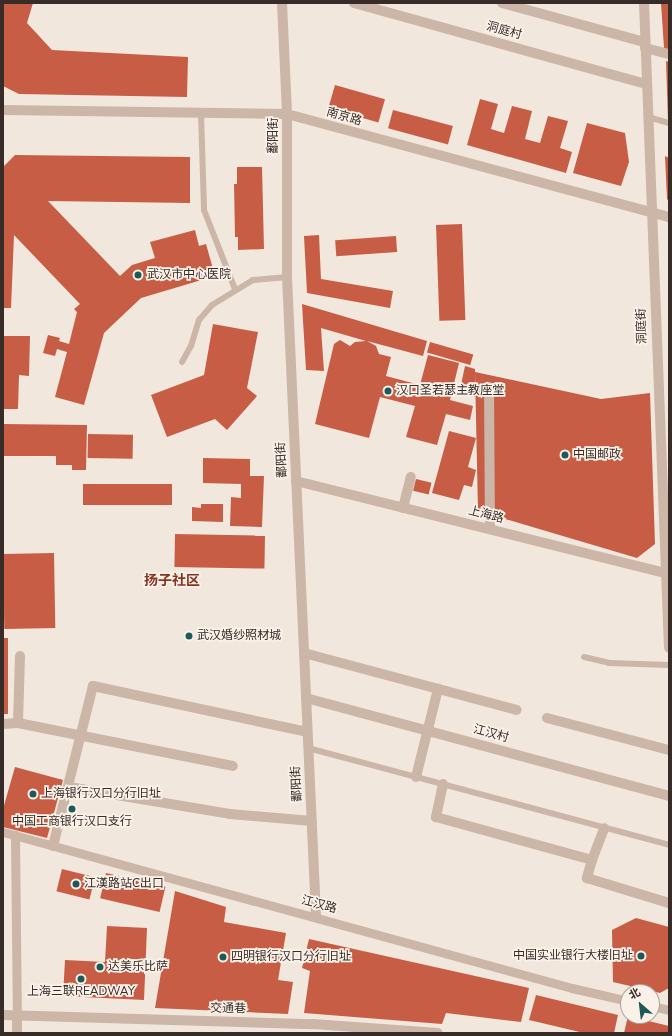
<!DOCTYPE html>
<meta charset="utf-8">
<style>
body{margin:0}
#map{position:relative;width:672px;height:1036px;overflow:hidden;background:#f2e7dc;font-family:"Nunito Sans","Noto Sans SC",sans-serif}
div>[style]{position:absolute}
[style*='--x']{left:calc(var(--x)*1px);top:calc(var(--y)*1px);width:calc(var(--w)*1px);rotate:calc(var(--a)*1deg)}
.building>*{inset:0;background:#c75d45;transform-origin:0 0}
.service>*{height:6px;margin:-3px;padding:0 3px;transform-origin:3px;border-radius:3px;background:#cbb6a8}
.pedestrian>*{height:9px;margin:-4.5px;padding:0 4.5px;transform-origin:4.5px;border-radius:4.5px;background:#cbb6a8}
.minor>*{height:10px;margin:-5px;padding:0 5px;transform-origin:5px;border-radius:5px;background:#cbb6a8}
.tertiary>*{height:10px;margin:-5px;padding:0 5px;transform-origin:5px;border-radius:5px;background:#cbb6a8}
.dots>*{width:11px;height:11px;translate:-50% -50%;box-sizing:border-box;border:2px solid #faf1e9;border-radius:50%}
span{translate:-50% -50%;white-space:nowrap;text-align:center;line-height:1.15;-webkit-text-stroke:3.5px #faf1e9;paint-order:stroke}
.street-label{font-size:12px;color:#372c28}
.poi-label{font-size:12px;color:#372c28}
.left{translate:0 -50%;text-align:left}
.right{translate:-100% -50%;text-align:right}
.quarter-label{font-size:14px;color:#873320;font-weight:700}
.frame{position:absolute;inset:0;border:4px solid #372c28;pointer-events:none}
.north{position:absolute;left:620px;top:984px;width:40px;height:40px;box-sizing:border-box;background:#faf1e9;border:1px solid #aca29c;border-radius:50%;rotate:332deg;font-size:11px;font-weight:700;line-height:16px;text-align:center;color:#372c28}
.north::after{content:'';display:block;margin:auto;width:14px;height:18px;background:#1d5959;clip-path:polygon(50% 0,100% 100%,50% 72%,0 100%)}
</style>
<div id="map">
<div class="building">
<div style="clip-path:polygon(3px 3px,33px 3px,27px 23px,52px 50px,188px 57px,187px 97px,19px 94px,3px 86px)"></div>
<div style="clip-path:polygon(661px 3px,669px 3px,669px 50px,664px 48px)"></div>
<div style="clip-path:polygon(666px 61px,669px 62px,669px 119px,668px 120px)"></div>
<div style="left:335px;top:85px;width:52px;height:24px;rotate:16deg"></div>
<div style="clip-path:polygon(480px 99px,498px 104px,491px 129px,504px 133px,512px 106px,532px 111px,525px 139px,540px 143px,548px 116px,568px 121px,560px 148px,572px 152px,566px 173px,467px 145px)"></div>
<div style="left:393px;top:110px;width:62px;height:19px;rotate:15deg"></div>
<div style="clip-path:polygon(587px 123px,625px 133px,629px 162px,621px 186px,573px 173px)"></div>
<div style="clip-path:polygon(15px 155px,190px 157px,190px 203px,48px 201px,120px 276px,132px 265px,155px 258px,150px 242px,195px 230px,199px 246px,206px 244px,215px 276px,141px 298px,104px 333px,84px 405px,55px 397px,67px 352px,57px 349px,55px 356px,43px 353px,48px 335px,60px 338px,59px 341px,69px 344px,77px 312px,74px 309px,80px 304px,14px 235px,11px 308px,3px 308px,3px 167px)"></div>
<div style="clip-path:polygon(665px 156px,669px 158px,669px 202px,667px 199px)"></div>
<div style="clip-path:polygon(237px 167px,262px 167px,264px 249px,238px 250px,238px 237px,235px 237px,234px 184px,237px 184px)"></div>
<div style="left:462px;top:224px;width:96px;height:26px;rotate:88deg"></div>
<div style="clip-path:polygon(319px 235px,321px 279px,393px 291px,390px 308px,307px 293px,304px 236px)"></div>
<div style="left:396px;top:236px;width:16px;height:61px;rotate:86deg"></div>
<div style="clip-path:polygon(302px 304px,427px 341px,423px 356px,367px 341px,376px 346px,379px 354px,391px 357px,386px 376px,420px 385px,428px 355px,459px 363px,450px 400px,473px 406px,470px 420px,446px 414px,437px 445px,406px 437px,415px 406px,380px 397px,369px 438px,315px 424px,334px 344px,340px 340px,350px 346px,355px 342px,366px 341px,321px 328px,324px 371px,306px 370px)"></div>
<div style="clip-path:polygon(213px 324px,258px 332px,247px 388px,257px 396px,227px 430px,215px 419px,167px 437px,151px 395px,204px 375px)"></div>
<div style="clip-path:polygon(3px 336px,30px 336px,29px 376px,19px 375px,18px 409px,3px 409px)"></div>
<div style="left:430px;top:342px;width:45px;height:11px;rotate:16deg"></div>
<div style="clip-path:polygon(465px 366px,475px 369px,475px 397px,459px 394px)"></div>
<div style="clip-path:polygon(475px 372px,601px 399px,650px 393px,655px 544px,637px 558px,478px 511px)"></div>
<div style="clip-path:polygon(3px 424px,87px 425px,86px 470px,72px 470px,72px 465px,56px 465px,56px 456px,3px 456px)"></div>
<div style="clip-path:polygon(449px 431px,476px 438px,468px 467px,476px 470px,472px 487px,464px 485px,459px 500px,432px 493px)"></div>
<div style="left:88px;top:434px;width:45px;height:24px;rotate:1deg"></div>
<div style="clip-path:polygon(203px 458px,250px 459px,250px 476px,264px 476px,262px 527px,230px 526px,231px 497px,241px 498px,241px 484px,203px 483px)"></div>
<div style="left:416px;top:479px;width:16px;height:12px;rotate:14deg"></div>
<div style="left:172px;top:484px;width:21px;height:89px;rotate:90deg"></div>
<div style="clip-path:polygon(201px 504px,223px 504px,223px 522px,192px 521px,192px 507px,201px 508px)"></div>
<div style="left:175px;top:534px;width:90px;height:33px;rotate:1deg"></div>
<div style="left:54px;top:553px;width:75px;height:51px;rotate:89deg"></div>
<div style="left:3px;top:638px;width:5px;height:76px"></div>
<div style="clip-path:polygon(15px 767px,63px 780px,47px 838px,3px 827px,3px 809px)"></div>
<div style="left:62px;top:869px;width:34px;height:23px;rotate:14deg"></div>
<div style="left:106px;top:873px;width:61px;height:26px;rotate:13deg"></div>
<div style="clip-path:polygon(175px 891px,226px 907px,224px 922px,286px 933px,278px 980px,293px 982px,288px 1014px,155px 1008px)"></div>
<div style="clip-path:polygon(636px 918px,669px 927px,669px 988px,660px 993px,613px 982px,612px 930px)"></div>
<div style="clip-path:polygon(107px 926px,147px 928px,144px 1000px,63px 996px,65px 960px,105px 962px)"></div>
<div style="clip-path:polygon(309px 939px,529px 988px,521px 1022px,446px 1013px,442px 1024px,304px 1013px,310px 971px,302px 968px)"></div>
<div style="clip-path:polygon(536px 995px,618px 1015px,614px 1033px,584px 1033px,529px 1020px)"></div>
<div style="clip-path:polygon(628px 1016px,669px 1026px,669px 1033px,624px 1033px)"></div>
</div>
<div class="service">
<div style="--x:201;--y:113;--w:97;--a:88.2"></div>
<div style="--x:204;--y:210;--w:85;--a:68.6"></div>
<div style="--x:648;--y:117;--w:22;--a:16"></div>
<div style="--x:182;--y:362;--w:18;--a:-61"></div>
<div style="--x:191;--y:346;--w:27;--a:-73"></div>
<div style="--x:199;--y:320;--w:20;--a:-49"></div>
<div style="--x:212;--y:305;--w:48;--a:-31.4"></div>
<div style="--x:253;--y:280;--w:34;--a:-5"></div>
<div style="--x:584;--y:657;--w:26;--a:13"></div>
<div style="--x:609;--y:663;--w:60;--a:1.9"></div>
<div style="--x:308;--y:748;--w:374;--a:15"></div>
</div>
<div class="pedestrian">
<div style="--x:3;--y:832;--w:590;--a:15.33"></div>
<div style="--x:572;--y:988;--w:57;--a:13.1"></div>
<div style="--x:15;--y:835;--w:182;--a:89.4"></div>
<div style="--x:652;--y:1006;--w:17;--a:13"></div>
</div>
<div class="minor">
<div style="--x:354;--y:3;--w:304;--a:15.5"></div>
<div style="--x:502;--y:3;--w:148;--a:15.3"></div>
<div style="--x:645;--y:48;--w:25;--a:14"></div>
<div style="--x:489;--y:387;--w:142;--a:89.6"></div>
<div style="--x:403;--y:508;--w:32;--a:-76"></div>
<div style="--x:304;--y:653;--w:220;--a:15"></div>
<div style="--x:306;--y:698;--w:376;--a:15.1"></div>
<div style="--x:547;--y:718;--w:126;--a:14.7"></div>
<div style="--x:18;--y:723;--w:67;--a:-88.3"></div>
<div style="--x:3;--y:724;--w:15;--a:-4"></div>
<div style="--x:18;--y:723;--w:219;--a:11.3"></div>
<div style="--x:416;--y:777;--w:91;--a:-76"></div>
<div style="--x:443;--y:784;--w:34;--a:102"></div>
<div style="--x:436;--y:817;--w:162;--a:15.4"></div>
<div style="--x:592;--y:860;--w:19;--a:106"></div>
<div style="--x:587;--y:878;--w:86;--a:17"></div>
<div style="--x:69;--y:787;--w:163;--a:9.5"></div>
<div style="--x:230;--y:814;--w:82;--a:4.9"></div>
<div style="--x:53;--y:846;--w:165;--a:-76"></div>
<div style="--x:93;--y:686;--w:219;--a:12.1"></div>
<div style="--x:592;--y:860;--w:34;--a:-69"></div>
<div style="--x:3;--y:1015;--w:310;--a:1.7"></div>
<div style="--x:313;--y:1024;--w:125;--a:4.1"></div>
<div style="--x:17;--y:1033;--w:16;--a:-90"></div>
</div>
<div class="tertiary">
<div style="--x:282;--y:3;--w:111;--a:87.4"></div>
<div style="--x:287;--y:114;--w:163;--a:90"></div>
<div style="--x:287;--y:277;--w:640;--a:87.4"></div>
<div style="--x:644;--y:3;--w:645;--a:87.78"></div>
<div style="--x:3;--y:110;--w:284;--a:0.8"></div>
<div style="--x:287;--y:114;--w:396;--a:15.1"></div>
<div style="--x:296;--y:481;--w:384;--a:14"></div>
</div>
<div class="dots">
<div style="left:138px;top:275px;background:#1d5959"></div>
<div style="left:388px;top:391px;background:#1d5959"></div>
<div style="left:565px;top:455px;background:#1d5959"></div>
<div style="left:189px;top:636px;background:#1d5959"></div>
<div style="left:33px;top:794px;background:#1d5959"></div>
<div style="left:72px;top:809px;background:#1d5959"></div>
<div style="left:76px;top:884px;background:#1d5959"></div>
<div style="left:641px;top:956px;background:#1d5959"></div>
<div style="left:223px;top:957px;background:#1d5959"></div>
<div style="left:100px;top:967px;background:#1d5959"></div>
<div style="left:81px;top:979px;background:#1d5959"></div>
</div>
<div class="street-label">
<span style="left:504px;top:31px;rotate:15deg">洞庭村</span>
<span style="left:344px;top:117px;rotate:16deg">南京路</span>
<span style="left:274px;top:136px;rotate:-90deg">鄱阳街</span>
<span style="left:642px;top:326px;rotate:-92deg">洞庭街</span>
<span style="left:282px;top:460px;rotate:-93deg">鄱阳街</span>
<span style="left:486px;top:515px;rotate:14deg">上海路</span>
<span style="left:491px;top:734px;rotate:15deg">江汉村</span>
<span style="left:297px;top:784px;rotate:-93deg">鄱阳街</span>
<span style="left:319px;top:905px;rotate:15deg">江汉路</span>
<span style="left:228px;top:1009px;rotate:1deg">交通巷</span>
</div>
<div class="poi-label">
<span class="left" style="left:147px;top:275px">武汉市中心医院</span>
<span class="left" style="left:396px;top:391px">汉口圣若瑟主教座堂</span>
<span class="left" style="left:573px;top:455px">中国邮政</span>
<span class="left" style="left:197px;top:636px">武汉婚纱照材城</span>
<span class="left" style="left:41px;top:794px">上海银行汉口分行旧址</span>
<span style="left:72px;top:822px">中国工商银行汉口支行</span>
<span class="left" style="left:84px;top:884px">江漢路站C出口</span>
<span class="right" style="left:633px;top:956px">中国实业银行大楼旧址</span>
<span class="left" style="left:231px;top:957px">四明银行汉口分行旧址</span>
<span class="left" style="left:108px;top:967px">达美乐比萨</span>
<span style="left:81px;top:992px">上海三联READWAY</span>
</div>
<div class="quarter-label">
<span style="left:172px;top:581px">扬子社区</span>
</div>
<div class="frame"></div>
<div class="north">北</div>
</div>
